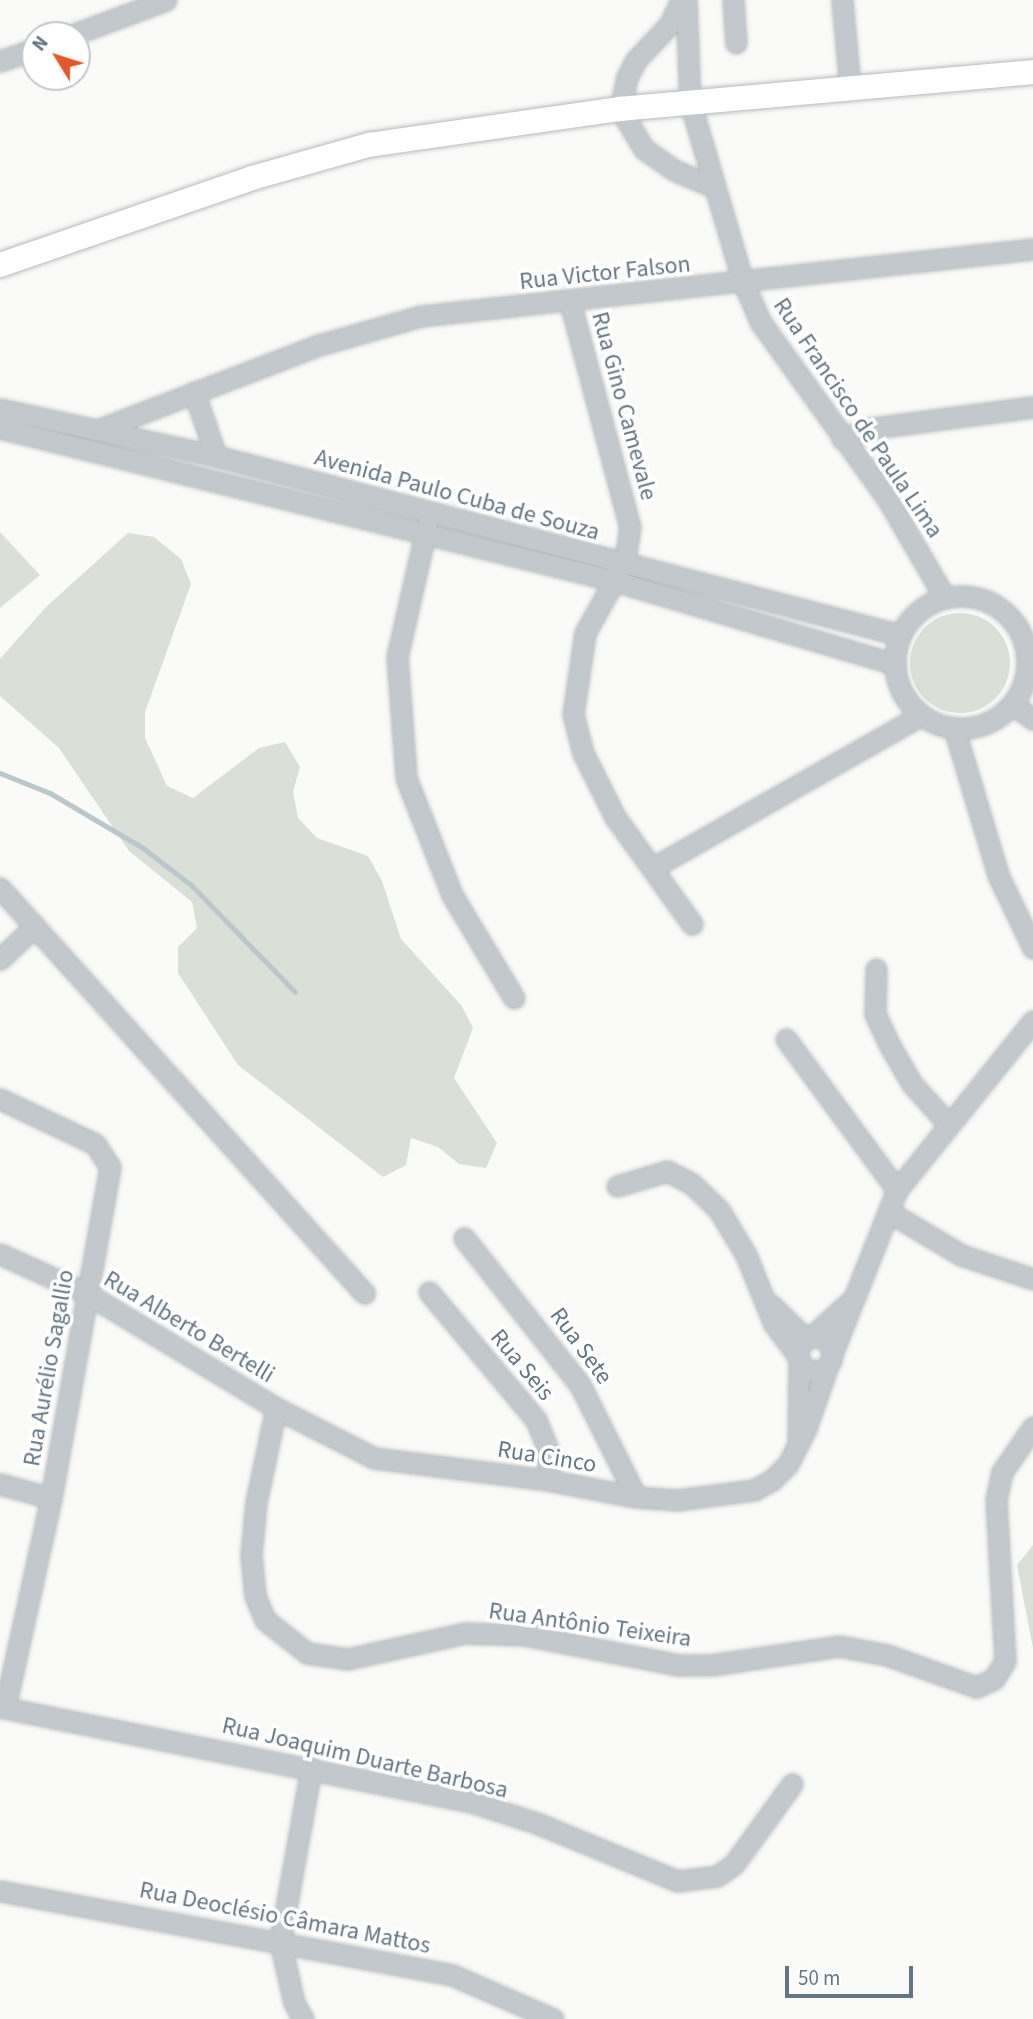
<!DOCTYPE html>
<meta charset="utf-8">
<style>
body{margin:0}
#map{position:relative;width:1033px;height:2019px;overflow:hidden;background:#fafaf8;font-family:"Source Sans 3",sans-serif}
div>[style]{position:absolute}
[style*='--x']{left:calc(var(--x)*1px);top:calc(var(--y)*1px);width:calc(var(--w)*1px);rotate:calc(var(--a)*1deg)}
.green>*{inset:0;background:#dadfd7}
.round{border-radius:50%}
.stream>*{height:5px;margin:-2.5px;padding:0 2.5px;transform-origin:2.5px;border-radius:2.5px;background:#bbc7cb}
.roads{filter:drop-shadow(0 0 2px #b5babe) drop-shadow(0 0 2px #b5babe)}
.minor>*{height:19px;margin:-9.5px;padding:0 9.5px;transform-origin:9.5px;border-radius:9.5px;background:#c3c8cc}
.minor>.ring{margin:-9.5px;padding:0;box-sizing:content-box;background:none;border:19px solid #c3c8cc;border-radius:50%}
.major>*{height:24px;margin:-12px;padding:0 12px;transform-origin:12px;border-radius:12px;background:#fff}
span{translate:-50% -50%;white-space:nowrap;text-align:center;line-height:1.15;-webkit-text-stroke:7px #fff;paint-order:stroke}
.street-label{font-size:24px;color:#657683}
.north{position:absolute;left:21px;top:21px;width:70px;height:70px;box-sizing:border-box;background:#fff;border:2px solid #c1c8cd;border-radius:50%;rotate:308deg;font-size:19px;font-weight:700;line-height:28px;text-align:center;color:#657683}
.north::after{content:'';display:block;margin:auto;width:24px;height:32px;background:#e4572e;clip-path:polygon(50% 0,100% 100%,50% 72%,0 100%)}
.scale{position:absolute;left:785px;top:1966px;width:128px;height:32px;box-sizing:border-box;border:4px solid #657683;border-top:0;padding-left:9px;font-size:21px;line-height:24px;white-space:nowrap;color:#657683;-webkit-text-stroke:5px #fff;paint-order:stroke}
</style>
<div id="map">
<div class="green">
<div style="clip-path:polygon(0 532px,40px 575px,0 608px)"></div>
<div style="clip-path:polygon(128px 533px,154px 537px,181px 559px,191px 584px,145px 712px,145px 738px,167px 786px,193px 798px,259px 748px,285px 742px,300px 767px,293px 792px,298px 818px,317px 838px,368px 856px,382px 881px,401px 939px,461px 1005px,473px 1028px,454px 1078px,497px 1143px,486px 1168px,459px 1164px,438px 1147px,411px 1138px,406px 1165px,383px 1177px,238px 1065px,178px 973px,178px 947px,197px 928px,192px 902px,129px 851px,59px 748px,0 696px,0 659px,46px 607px)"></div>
<div class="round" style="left:910px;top:613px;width:100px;height:100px"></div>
<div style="clip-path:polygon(1033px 1545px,1033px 1648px,1017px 1565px)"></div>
</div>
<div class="stream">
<div style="--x:0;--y:773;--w:54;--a:21.8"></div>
<div style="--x:50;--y:793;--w:108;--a:30.6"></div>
<div style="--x:143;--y:848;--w:61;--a:37.6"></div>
<div style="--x:191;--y:885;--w:149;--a:45.8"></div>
</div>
<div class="roads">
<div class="minor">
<div style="--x:681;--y:0;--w:26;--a:115"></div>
<div style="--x:670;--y:24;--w:50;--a:133.4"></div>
<div style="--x:636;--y:60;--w:19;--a:118"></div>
<div style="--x:627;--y:77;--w:33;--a:102"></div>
<div style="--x:620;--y:109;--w:47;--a:59"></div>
<div style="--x:644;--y:149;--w:37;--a:35"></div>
<div style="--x:674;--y:170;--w:40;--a:23.4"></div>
<div style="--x:686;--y:0;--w:102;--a:87.8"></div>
<div style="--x:690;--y:102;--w:188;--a:73.6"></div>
<div style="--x:743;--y:282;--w:45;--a:66.3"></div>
<div style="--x:761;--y:323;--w:218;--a:54.3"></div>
<div style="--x:888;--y:500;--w:113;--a:59.8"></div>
<div style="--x:733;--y:0;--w:43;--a:86"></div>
<div style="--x:842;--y:0;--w:88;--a:84.8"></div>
<div style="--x:72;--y:35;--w:100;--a:-20.4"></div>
<div style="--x:0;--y:61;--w:37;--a:-19"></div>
<div style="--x:570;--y:302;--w:233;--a:75.1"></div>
<div style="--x:630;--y:527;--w:36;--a:99"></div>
<div style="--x:624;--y:563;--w:80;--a:119.1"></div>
<div style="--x:585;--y:633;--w:82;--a:98.4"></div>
<div style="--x:573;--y:714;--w:40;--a:75.6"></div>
<div style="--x:583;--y:753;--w:72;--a:63.4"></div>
<div style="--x:615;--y:817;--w:132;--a:54.3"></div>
<div style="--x:194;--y:392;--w:68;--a:71"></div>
<div style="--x:0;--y:409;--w:221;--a:12.3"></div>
<div style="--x:216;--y:456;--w:707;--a:14.67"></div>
<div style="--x:0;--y:428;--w:630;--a:13.97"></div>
<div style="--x:611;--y:580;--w:296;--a:16.5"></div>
<div style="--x:100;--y:429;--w:235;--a:-21"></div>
<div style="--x:319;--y:345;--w:106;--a:-15.9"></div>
<div style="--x:421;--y:316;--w:616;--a:-6.25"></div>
<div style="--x:842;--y:439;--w:33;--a:-20"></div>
<div style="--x:873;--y:428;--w:161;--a:-7.5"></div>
<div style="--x:427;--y:525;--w:135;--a:102.8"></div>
<div style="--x:397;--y:657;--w:121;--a:85.7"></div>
<div style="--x:406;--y:778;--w:126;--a:68.5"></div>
<div style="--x:452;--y:895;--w:120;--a:59"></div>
<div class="ring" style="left:895px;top:596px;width:113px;height:113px"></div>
<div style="--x:1012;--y:704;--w:26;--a:36"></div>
<div style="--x:954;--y:728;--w:153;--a:73.3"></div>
<div style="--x:998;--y:875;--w:81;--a:64.4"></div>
<div style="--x:652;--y:868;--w:309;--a:-29.6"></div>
<div style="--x:0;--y:888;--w:545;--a:48.05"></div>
<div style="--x:0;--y:959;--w:48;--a:-43.3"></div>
<div style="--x:876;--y:969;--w:45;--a:91.3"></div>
<div style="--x:875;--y:1014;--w:35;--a:65"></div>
<div style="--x:890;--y:1046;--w:44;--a:59.9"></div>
<div style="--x:912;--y:1084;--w:55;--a:47.9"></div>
<div style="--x:786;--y:1039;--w:187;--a:53.7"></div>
<div style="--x:0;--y:1099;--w:105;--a:25.3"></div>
<div style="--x:95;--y:1144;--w:27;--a:57"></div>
<div style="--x:110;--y:1167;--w:336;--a:100.1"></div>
<div style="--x:51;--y:1498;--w:215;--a:102.4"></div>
<div style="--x:617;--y:1186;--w:52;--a:-16.7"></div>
<div style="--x:667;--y:1171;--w:28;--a:27"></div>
<div style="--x:692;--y:1184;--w:37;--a:44"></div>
<div style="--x:719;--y:1210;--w:52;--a:59"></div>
<div style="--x:746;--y:1255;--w:74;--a:67.9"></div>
<div style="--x:774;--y:1324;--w:39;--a:53"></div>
<div style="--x:889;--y:1212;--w:84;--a:30.8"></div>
<div style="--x:961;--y:1255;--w:76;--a:18.4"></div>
<div style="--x:464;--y:1238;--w:187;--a:51.7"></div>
<div style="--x:580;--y:1385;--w:125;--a:63.4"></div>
<div style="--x:0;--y:1254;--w:94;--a:24.4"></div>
<div style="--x:86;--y:1293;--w:222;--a:31.2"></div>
<div style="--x:276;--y:1408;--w:110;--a:27"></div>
<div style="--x:374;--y:1458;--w:174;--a:7.2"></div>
<div style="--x:547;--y:1480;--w:91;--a:10.8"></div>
<div style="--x:636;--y:1497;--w:41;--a:4.2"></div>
<div style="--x:677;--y:1500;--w:78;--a:-7.4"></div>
<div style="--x:754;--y:1490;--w:21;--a:-29"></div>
<div style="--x:772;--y:1480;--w:23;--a:-45"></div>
<div style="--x:788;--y:1464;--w:37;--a:-63"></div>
<div style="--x:805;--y:1431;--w:70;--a:-70.8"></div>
<div style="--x:429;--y:1292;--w:167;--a:50.1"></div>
<div style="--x:536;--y:1420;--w:35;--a:68"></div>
<div style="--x:549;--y:1452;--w:28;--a:94"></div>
<div style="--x:771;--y:1305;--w:49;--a:44.2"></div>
<div class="ring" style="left:798px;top:1337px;width:15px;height:15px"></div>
<div style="--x:811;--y:1337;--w:57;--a:-42.1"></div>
<div style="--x:832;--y:1354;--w:176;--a:-68.4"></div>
<div style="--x:897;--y:1190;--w:217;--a:-51.2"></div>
<div style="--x:276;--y:1408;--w:96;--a:102"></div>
<div style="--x:256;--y:1502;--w:53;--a:95.4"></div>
<div style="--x:251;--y:1555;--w:41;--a:84.4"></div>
<div style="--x:255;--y:1596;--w:26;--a:67"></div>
<div style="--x:265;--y:1620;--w:53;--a:38.2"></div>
<div style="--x:307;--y:1653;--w:40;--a:8.5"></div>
<div style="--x:347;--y:1659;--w:121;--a:-12.4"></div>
<div style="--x:465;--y:1633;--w:59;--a:1.9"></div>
<div style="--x:524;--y:1635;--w:158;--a:11"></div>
<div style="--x:679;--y:1665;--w:32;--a:0"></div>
<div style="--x:711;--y:1665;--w:129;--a:-8.4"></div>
<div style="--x:839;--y:1646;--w:49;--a:10.6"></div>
<div style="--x:887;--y:1655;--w:95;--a:19.8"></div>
<div style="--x:976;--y:1687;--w:20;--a:-24"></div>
<div style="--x:994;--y:1679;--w:21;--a:-59"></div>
<div style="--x:1005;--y:1661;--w:161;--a:-93.2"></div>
<div style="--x:996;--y:1500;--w:29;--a:-78"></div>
<div style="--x:1002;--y:1472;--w:55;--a:-55.4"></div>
<div style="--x:798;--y:1441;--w:80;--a:-89.3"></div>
<div style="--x:0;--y:1484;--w:53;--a:15.4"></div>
<div style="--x:0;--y:1707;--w:477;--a:11.4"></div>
<div style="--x:468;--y:1801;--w:75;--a:17.9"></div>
<div style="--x:539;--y:1824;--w:149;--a:22.4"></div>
<div style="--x:677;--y:1881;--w:40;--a:-7.1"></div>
<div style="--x:717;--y:1876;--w:21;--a:-35"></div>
<div style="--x:734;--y:1864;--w:99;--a:-54.1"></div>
<div style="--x:0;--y:1891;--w:460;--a:10.5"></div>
<div style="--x:452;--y:1975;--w:110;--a:23.5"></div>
<div style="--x:303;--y:2019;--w:18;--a:-119"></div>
<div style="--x:294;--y:2003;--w:64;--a:-102.7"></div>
<div style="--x:280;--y:1941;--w:176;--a:-79.8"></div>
</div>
<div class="major">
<div style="--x:0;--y:265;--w:267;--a:-19"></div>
<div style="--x:252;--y:178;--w:122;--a:-15.8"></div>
<div style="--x:369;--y:145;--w:254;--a:-8.2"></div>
<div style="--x:620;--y:109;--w:415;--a:-5.1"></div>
</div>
</div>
<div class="street-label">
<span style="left:605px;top:273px;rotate:-6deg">Rua Victor Falson</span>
<span style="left:624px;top:406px;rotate:75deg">Rua Gino Camevale</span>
<span style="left:858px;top:418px;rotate:56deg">Rua Francisco de Paula Lima</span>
<span style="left:457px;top:495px;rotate:15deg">Avenida Paulo Cuba de Souza</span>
<span style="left:189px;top:1327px;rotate:31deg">Rua Alberto Bertelli</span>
<span style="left:581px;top:1346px;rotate:54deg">Rua Sete</span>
<span style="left:522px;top:1365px;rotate:50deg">Rua Seis</span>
<span style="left:49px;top:1368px;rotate:-80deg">Rua Aurélio Sagallio</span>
<span style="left:547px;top:1457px;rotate:9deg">Rua Cinco</span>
<span style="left:590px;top:1625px;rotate:8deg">Rua Antônio Teixeira</span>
<span style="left:365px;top:1758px;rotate:13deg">Rua Joaquim Duarte Barbosa</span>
<span style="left:285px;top:1918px;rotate:11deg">Rua Deoclésio Câmara Mattos</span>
</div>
<div class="north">N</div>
<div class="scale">50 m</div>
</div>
